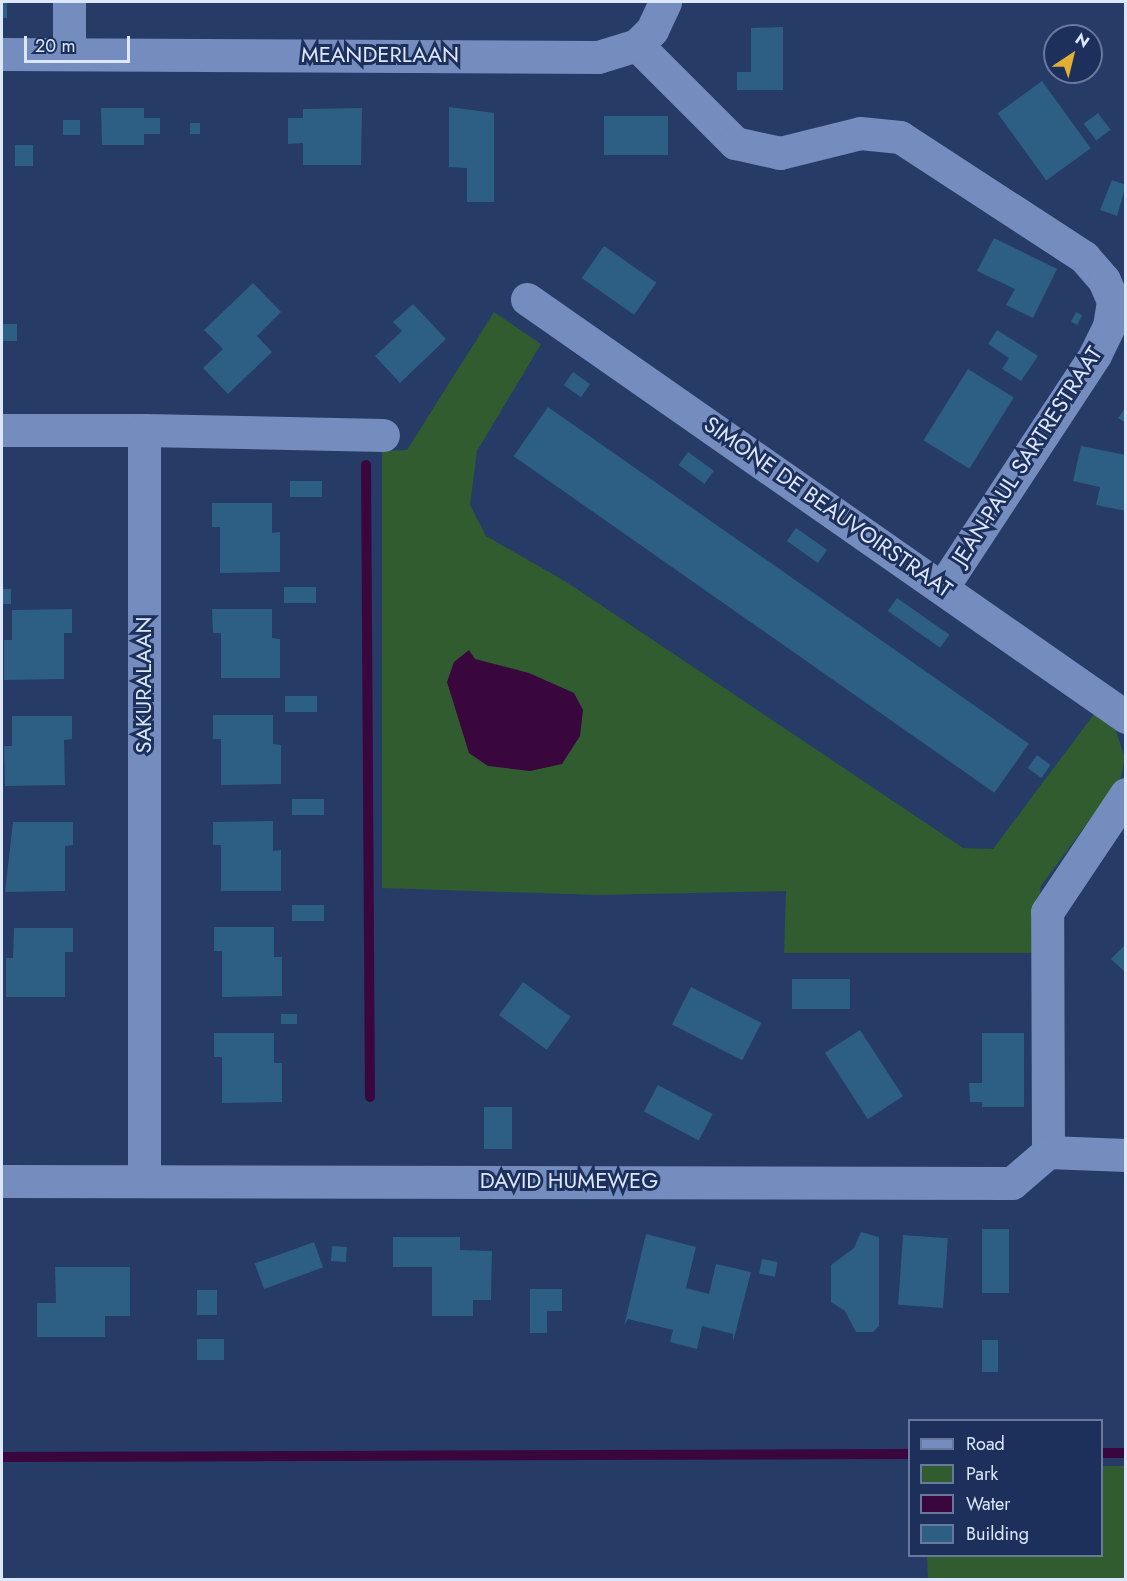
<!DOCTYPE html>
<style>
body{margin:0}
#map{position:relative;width:1127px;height:1581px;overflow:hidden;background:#263b66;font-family:Jost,sans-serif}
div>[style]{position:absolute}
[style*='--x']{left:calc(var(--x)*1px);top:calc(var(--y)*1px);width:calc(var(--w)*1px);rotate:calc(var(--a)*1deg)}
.green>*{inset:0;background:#305c30}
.water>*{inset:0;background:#39073e}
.stream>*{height:10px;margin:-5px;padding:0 5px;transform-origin:5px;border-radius:5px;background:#39073e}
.building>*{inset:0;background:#2d5e83;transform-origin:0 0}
.minor>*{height:33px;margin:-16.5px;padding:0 16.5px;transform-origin:16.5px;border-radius:16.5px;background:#748cbe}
span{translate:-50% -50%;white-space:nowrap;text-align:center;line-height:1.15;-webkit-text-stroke:6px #1d305b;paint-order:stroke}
.street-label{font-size:22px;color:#dce7fd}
.frame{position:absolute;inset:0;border:3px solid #dce7fd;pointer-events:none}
.legend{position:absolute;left:908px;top:1419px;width:195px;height:138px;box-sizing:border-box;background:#1d305b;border:2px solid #69799c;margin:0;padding:8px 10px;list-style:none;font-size:18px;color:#dce7fd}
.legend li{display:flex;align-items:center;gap:12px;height:30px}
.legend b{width:30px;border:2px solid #69799c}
.north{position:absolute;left:1043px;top:24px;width:60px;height:60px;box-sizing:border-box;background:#1d305b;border:2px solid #69799c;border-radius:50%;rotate:35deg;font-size:16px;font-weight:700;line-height:24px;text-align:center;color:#dce7fd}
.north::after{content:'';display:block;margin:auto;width:21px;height:27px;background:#e3ae34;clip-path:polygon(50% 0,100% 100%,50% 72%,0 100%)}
.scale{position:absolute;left:24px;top:36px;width:106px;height:27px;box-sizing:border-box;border:3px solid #dce7fd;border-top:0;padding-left:8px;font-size:18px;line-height:21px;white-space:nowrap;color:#dce7fd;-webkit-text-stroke:4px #1d305b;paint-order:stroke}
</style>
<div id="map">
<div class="green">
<div style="clip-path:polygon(494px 312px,541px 344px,477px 451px,470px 505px,486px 536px,568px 583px,963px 848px,993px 849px,1095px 713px,1116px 731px,1125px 758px,1121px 777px,1041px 886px,1032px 953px,784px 953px,786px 891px,597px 895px,382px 888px,382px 451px,407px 450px)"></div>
<div style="clip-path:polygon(1102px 1466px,1125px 1466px,1125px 1579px,928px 1579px,927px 1556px,1102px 1556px)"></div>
</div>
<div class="water">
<div style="clip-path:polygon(469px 650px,475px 659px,529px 673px,574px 693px,583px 710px,580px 736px,562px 764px,530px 771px,488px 766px,469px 753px,447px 682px,454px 662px)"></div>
</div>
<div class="stream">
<div style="--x:366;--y:465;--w:632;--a:89.64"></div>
<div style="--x:1102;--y:1453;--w:24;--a:0"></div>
<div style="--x:2;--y:1457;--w:908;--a:-0.19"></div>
</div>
<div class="building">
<div style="left:2px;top:2px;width:5px;height:16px"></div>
<div style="clip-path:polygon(783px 27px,783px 90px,737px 90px,737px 72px,751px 72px,751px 28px)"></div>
<div style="left:1042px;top:81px;width:83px;height:55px;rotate:54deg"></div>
<div style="clip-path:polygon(449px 107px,494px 113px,494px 202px,467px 202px,467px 168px,449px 167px)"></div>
<div style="clip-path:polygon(101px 108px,144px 108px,144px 118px,160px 118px,160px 134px,144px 134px,144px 145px,102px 145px)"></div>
<div style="clip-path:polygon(362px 108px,361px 165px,303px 165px,303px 143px,288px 144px,288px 118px,303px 118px,303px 109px)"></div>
<div style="left:1098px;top:113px;width:21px;height:18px;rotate:53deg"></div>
<div style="left:604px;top:116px;width:64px;height:39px"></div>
<div style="left:63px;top:120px;width:17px;height:15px"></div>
<div style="left:190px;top:123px;width:10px;height:11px"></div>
<div style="left:15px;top:145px;width:18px;height:21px"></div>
<div style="clip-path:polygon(1112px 180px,1126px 185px,1117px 216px,1100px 210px)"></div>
<div style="clip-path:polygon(994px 238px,1057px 269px,1033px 318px,1006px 305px,1015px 289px,977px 271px)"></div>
<div style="left:604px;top:246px;width:64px;height:39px;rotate:35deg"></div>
<div style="clip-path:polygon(253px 283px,281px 312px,257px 336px,272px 352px,228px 394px,203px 368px,223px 349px,204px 330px)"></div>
<div style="clip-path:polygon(413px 304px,446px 339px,400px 383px,375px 356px,402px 331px,393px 322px)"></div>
<div style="left:1076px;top:312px;width:7px;height:11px;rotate:27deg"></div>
<div style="left:2px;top:324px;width:15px;height:17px"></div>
<div style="clip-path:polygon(997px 330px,1038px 356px,1021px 381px,1002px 369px,1009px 358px,988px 344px)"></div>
<div style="left:968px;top:369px;width:54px;height:84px;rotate:32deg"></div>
<div style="left:573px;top:372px;width:21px;height:16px;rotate:35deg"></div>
<div style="left:548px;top:407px;width:587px;height:60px;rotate:35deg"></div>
<div style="clip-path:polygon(1126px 407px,1126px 423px,1118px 418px)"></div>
<div style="clip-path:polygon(1081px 446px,1126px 455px,1126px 511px,1096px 505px,1100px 487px,1073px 481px)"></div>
<div style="left:688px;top:452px;width:32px;height:16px;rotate:36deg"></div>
<div style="left:290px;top:481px;width:32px;height:16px"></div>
<div style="clip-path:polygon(212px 503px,272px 503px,272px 533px,280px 532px,280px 572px,220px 573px,220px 527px,212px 527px)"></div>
<div style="left:796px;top:528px;width:38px;height:16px;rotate:35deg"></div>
<div style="left:284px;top:587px;width:32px;height:16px"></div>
<div style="left:2px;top:589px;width:9px;height:15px"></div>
<div style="left:897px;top:598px;width:64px;height:16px;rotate:35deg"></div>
<div style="clip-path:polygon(72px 609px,72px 633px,64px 633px,64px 679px,4px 680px,4px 640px,12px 640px,12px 610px)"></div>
<div style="clip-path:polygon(212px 609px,272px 609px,272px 638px,280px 639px,280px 678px,221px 678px,221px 633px,213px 633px)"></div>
<div style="left:285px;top:696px;width:32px;height:16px"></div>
<div style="clip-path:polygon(213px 715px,273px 715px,273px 744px,281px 745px,281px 784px,221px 785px,221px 739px,213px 739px)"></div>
<div style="clip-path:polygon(12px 716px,72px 716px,72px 739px,64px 740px,65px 785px,5px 786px,4px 746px,12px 746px)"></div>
<div style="left:1037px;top:755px;width:17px;height:16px;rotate:36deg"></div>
<div style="left:292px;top:799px;width:32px;height:16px"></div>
<div style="clip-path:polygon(273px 821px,273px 851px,281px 850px,281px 891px,221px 891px,221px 845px,213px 845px,213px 822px)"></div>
<div style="clip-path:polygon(13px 822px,73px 822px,73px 845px,65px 846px,65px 891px,5px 892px)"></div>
<div style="left:324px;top:905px;width:16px;height:32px;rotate:90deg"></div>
<div style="clip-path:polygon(214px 927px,274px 927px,274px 957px,282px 957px,282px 996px,222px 997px,222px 951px,214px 951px)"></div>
<div style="clip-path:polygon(14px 928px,73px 928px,73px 952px,65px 952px,65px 997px,6px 997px,6px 958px,13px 958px)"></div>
<div style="clip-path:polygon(1126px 944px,1126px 973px,1111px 959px)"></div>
<div style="left:792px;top:979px;width:58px;height:30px"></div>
<div style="left:523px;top:982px;width:59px;height:41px;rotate:36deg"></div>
<div style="left:691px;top:987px;width:79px;height:42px;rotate:27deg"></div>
<div style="left:281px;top:1014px;width:16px;height:10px"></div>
<div style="left:860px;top:1030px;width:79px;height:42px;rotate:57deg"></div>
<div style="clip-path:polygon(214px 1033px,274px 1033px,274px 1063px,282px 1063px,282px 1102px,222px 1103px,222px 1057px,214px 1057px)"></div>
<div style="clip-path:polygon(982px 1033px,1024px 1033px,1024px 1107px,982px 1107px,982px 1102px,970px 1102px,969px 1083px,982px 1083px)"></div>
<div style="left:658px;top:1085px;width:62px;height:30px;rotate:28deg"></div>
<div style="left:484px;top:1107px;width:28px;height:42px"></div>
<div style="left:982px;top:1229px;width:27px;height:64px"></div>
<div style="clip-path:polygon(861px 1232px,879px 1237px,879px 1326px,873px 1332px,856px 1332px,845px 1311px,831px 1302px,831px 1265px,854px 1248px)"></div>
<div style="clip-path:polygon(646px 1234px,696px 1247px,686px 1288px,709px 1294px,716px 1264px,751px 1272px,733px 1342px,733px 1334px,702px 1326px,697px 1349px,670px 1342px,673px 1330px,628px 1319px,624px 1326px)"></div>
<div style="left:903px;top:1235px;width:45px;height:70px;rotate:4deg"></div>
<div style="clip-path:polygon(393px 1237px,460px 1237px,460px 1250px,492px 1251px,491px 1300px,473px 1300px,473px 1316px,432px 1316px,432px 1267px,393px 1267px)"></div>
<div style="left:314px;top:1242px;width:27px;height:63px;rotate:70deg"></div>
<div style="left:332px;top:1246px;width:15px;height:15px;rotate:4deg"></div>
<div style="left:762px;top:1259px;width:16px;height:15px;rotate:11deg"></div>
<div style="clip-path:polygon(55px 1267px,130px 1267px,130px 1316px,105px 1316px,105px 1337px,37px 1337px,37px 1303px,56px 1303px)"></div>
<div style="clip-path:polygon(530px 1289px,562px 1289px,562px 1311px,547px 1311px,547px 1333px,530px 1333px)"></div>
<div style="left:197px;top:1290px;width:20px;height:25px"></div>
<div style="left:197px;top:1339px;width:27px;height:21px"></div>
<div style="left:982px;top:1340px;width:16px;height:32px"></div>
</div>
<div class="minor">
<div style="--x:69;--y:2;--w:51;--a:90"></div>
<div style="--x:637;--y:45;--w:139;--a:45"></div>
<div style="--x:735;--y:143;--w:46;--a:12.5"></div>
<div style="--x:780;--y:153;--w:82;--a:-14"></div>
<div style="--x:860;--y:133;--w:40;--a:5.7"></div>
<div style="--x:900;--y:137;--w:220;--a:33.1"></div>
<div style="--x:1084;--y:257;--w:30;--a:49"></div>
<div style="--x:1104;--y:280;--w:23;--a:67"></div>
<div style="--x:1113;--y:301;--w:25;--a:99"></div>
<div style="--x:1109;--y:326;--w:32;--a:116"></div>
<div style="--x:1095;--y:355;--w:277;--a:123.3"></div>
<div style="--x:2;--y:54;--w:596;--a:0.29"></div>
<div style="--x:598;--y:57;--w:41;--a:-17.1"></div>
<div style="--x:637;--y:45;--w:21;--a:-45"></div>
<div style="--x:652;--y:30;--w:31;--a:-65"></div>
<div style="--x:527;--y:299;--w:730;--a:34.91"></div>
<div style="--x:2;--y:430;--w:142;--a:0"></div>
<div style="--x:1048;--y:1152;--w:240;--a:-90.2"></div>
<div style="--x:1047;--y:912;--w:142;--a:-56.2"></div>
<div style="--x:144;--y:1179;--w:749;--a:-90"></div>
<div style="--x:144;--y:430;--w:239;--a:1.2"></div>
<div style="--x:2;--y:1181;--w:1010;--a:0.11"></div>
<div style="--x:1012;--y:1183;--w:48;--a:-40.7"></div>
<div style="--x:1048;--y:1152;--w:78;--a:2.2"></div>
</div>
<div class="street-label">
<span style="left:380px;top:55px">MEANDERLAAN</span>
<span style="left:1027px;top:456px;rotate:-57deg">JEAN-PAUL SARTRESTRAAT</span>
<span style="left:828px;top:507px;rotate:35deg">SIMONE DE BEAUVOIRSTRAAT</span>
<span style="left:144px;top:685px;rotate:-90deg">SAKURALAAN</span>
<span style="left:569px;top:1181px">DAVID HUMEWEG</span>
</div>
<div class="frame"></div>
<ul class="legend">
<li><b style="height:8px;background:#748cbe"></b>Road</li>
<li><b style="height:16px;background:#305c30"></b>Park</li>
<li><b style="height:16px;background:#39073e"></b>Water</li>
<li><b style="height:16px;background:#2d5e83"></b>Building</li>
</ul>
<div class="north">N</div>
<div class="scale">20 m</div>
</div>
